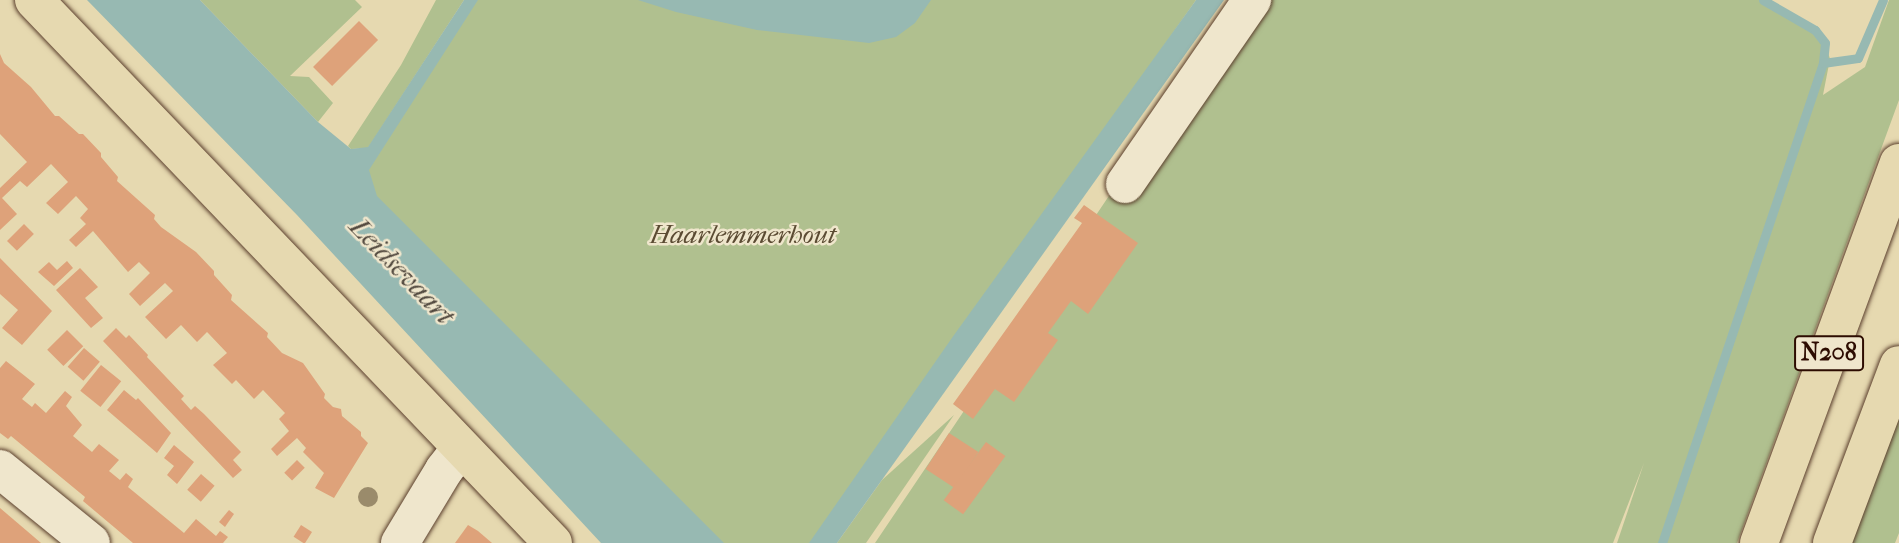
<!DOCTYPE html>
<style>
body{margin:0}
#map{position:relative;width:1899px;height:543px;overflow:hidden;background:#e6d9b0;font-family:"IM FELL French Canon",serif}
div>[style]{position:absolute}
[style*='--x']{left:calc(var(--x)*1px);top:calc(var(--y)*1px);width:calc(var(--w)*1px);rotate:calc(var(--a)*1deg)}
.green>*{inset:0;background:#b0c08f}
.water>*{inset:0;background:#97b9b2}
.stream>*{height:9px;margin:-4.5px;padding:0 4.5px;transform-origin:4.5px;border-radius:4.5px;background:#97b9b2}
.building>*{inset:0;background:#dea27a;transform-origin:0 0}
.roads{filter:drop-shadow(0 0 2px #5b3f2d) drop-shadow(0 0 2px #5b3f2d)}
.minor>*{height:38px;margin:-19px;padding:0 19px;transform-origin:19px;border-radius:19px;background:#efe6cc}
.major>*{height:38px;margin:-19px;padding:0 19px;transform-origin:19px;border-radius:19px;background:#e6d9b0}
.trees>*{width:20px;height:20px;margin:-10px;border-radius:50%;background:#9a8b6b}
span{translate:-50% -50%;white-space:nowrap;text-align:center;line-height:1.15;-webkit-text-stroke:5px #efe6cc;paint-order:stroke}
.shield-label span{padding:2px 5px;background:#efe6cc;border:2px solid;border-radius:5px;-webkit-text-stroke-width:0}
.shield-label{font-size:24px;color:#2d0c01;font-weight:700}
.park-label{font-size:26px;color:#5b4b33;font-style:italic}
.water-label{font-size:28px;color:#52493f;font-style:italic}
</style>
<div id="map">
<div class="green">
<div style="clip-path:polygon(200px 0,355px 0,362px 7px,290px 76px,309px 77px,333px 103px,318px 122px)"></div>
<div style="clip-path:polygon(436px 0,464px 0,368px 148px,351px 149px,348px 146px,401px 65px)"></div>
<div style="clip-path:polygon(477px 0,1196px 0,813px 543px,719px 543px,358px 186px)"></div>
<div style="clip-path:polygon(1241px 0,1763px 0,1815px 30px,1825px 43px,1830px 59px,1823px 95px,1865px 67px,1889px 0,1899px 0,1899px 100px,1737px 543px,1617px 543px,1644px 463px,1613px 543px,875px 543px)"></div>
<div style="clip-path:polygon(1899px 397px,1899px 533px,1895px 543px,1847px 543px)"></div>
<div style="clip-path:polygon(954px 415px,866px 543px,837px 543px,882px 480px)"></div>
</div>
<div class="water">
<div style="clip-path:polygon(87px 0,200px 0,318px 122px,351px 149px,368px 147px,464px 0,478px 0,369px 170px,377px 196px,724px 543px,601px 543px,297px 215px)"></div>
<div style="clip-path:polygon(638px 0,931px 0,915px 23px,896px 37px,869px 43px,757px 30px,676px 12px)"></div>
<div style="clip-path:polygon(1196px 0,1224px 0,837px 543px,809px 543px,954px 335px)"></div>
</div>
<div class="stream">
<div style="--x:1763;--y:0;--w:60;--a:30"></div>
<div style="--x:1815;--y:30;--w:16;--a:52"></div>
<div style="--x:1825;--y:43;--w:20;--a:96"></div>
<div style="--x:1662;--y:543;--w:506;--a:-71.46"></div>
<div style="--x:1823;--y:63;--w:35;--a:-8"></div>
<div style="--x:1858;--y:58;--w:63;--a:-66.7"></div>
</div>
<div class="building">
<div style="left:359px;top:21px;width:27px;height:65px;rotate:45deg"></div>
<div style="clip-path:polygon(0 54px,4px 63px,31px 87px,55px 116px,59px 116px,79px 134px,83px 134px,101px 153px,101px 157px,118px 177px,117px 181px,155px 215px,154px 219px,161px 227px,196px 252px,214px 271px,214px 275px,232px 295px,231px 300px,268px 333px,267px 337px,282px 353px,303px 363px,325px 394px,324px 398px,333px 407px,341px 409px,342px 416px,361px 432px,361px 436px,368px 443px,334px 498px,315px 488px,324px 473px,303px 452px,306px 448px,297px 438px,277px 456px,271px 449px,289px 431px,279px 419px,285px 413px,263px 390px,254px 399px,236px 380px,232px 384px,213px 365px,227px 353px,209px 334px,207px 332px,197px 342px,181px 325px,166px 339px,145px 317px,173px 291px,165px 283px,140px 306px,129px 294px,150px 273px,139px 262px,128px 272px,93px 231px,76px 247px,69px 240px,86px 224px,80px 218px,88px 209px,76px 196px,58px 214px,46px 203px,68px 182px,51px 164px,27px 187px,20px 181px,2px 198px,17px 214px,0 230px,0 188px,27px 162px,0 134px)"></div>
<div style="clip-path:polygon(1084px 205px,1138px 243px,1088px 314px,1071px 301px,1048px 333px,1058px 340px,1014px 402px,995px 389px,973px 419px,953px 404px,1082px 223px,1074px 218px)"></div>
<div style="left:24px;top:224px;width:14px;height:24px;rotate:45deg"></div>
<div style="clip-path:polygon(0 258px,52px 311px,22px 345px,2px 328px,18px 310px,0 294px)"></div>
<div style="clip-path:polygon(67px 261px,73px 268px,54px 286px,38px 272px,49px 262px,57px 270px)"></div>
<div style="clip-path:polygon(80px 268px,98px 287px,85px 298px,103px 318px,91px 328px,56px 290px)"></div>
<div style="clip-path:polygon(116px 328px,126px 338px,129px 335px,148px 355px,147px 357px,184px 396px,181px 399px,191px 410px,195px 406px,204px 414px,241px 452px,233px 460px,242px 470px,233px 478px,103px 341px)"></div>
<div style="left:67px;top:330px;width:23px;height:28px;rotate:45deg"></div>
<div style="left:84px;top:348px;width:21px;height:25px;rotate:41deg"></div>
<div style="clip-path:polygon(6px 361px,35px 384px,22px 399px,32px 407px,35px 403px,46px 413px,65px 391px,72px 397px,66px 406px,82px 425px,73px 436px,92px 452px,99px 444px,119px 460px,109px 471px,120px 480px,126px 473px,133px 479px,128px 487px,184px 533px,196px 519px,216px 536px,220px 531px,228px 537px,223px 543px,133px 543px,83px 501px,85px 497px,11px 436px,8px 439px,0 433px,0 368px)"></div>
<div style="left:101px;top:365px;width:26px;height:33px;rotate:39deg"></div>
<div style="clip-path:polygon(124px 390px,136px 400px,138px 398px,171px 433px,157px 453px,107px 410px)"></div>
<div style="left:949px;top:433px;width:35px;height:43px;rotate:33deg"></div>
<div style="left:986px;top:442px;width:24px;height:72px;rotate:36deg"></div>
<div style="clip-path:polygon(174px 445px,194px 462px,177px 484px,167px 475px,174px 466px,164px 458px)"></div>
<div style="left:297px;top:460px;width:11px;height:18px;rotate:45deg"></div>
<div style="left:201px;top:474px;width:18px;height:21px;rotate:41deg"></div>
<div style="clip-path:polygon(0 508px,27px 531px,41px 543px,0 543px)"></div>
<div style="clip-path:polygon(229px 510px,234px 514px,225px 527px,219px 522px)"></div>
<div style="left:301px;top:525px;width:13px;height:14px;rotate:32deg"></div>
<div style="clip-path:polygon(468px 525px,478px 531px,492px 543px,455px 543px)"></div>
</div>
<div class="roads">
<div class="minor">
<div style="--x:1125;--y:184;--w:224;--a:-55.4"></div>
<div style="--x:0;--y:469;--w:117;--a:39.1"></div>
<div style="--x:400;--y:543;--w:85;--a:-58.9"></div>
<div style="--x:444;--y:470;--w:28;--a:-52"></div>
</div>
<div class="major">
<div style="--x:34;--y:0;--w:751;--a:46.29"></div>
<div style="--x:1759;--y:543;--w:405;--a:-69.8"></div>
<div style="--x:1832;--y:543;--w:190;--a:-69.4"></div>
</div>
</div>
<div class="trees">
<div style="left:368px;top:497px"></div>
</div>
<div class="shield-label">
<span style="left:1829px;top:353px">N208</span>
</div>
<div class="park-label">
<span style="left:743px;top:235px">Haarlemmerhout</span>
</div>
<div class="water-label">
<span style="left:402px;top:271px;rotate:46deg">Leidsevaart</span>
</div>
</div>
